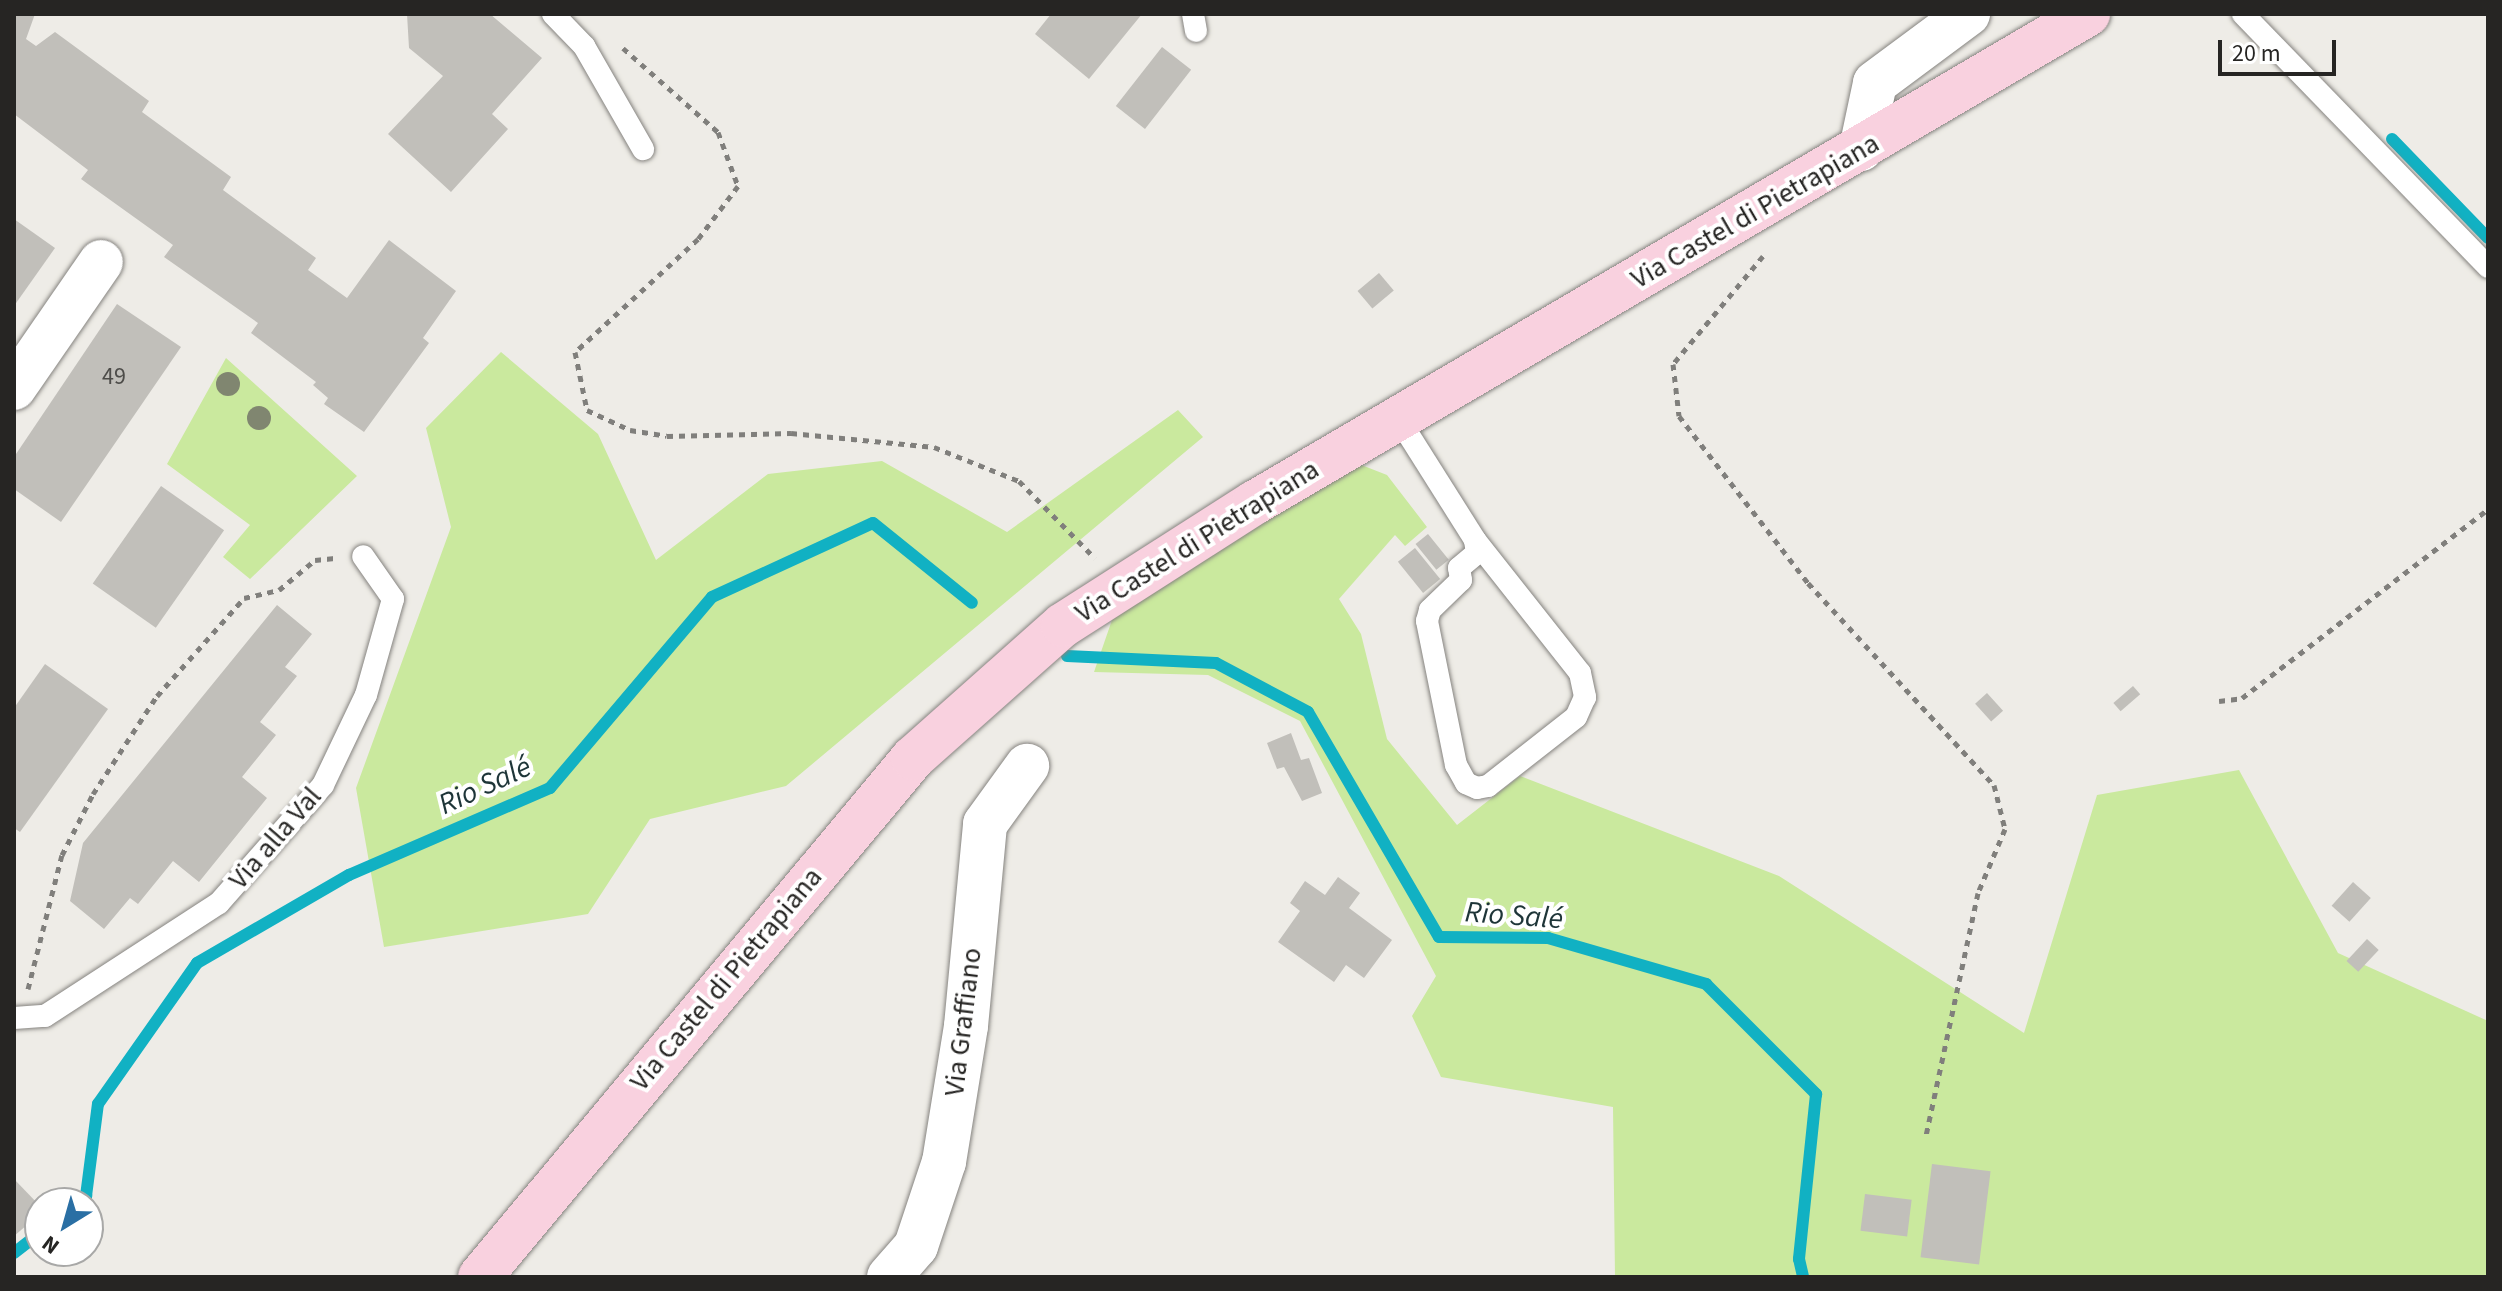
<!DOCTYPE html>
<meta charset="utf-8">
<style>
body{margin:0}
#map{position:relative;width:2502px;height:1291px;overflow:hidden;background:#eeece7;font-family:"Source Sans 3",sans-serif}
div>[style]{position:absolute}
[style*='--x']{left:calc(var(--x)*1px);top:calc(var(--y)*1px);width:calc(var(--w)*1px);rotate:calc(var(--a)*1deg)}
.green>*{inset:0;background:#cae99e}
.stream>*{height:12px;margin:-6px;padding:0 6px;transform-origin:6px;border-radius:6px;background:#11b1c3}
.building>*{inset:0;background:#c1bfba;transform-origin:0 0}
.path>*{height:5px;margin-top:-2.5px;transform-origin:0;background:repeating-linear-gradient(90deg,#807f7c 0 6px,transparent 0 12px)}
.roads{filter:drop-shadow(0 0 2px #85837f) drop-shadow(0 0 2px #85837f)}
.service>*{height:22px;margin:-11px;padding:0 11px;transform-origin:11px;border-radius:11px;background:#fff}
.minor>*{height:44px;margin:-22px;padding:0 22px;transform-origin:22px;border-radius:22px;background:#fff}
.secondary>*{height:44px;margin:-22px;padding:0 22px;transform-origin:22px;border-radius:22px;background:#f9d1df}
.trees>*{width:24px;height:24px;margin:-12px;border-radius:50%;background:#808670}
span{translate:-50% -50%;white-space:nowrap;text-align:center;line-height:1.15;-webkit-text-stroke:8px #fff;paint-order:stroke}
.number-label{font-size:24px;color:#4d4c49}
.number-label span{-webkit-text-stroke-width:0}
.street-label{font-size:28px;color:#262523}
.water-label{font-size:30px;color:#1e3538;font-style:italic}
.frame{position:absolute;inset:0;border:16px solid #262523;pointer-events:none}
.north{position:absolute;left:24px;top:1187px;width:80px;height:80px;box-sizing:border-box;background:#fff;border:2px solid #a8a8a7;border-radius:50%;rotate:217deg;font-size:22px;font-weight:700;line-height:32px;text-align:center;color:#262523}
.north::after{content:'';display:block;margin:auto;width:28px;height:36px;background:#2a6fa4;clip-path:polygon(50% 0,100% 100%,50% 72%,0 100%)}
.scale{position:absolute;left:2218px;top:40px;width:118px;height:36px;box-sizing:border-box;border:4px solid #262523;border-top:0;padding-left:10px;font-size:24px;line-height:28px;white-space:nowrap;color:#262523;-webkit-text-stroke:6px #fff;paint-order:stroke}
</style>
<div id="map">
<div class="green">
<div style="clip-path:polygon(501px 352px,598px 434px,656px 560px,768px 474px,882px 461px,1007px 532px,1178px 410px,1203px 437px,786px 786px,650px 819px,588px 914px,384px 947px,356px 788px,451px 527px,426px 428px)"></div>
<div style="clip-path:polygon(226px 358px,357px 476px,250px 579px,223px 557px,250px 525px,167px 464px)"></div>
<div style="clip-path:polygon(1346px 459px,1387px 475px,1427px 527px,1405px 546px,1395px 535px,1339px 599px,1361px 634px,1387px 739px,1457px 825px,1520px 776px,1779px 876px,2024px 1033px,2097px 795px,2239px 770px,2338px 953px,2488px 1021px,2488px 1277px,1615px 1277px,1613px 1107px,1441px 1077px,1412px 1016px,1436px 976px,1300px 721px,1208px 675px,1094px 672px,1121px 594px)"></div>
</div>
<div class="stream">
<div style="--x:2392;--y:139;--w:138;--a:45.9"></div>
<div style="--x:1067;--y:656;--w:149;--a:2.7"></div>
<div style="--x:1216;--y:663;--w:104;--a:28"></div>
<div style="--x:1308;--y:712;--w:260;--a:59.8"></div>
<div style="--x:1439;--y:937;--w:109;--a:0.5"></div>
<div style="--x:1548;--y:938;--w:165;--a:16.2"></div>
<div style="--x:1706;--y:984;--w:156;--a:45"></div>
<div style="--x:1816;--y:1094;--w:166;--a:95.9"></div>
<div style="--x:1799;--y:1259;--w:18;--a:77"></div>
<div style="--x:78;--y:1203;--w:11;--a:-41"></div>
<div style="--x:86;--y:1196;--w:93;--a:-82.6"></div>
<div style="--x:98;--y:1104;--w:172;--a:-54.9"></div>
<div style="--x:197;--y:963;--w:176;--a:-30.1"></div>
<div style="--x:349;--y:875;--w:219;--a:-23.4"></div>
<div style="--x:550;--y:788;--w:250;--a:-49.7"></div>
<div style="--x:712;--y:597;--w:177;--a:-24.7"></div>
<div style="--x:873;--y:523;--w:127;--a:38.9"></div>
<div style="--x:14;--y:1253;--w:33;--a:-38"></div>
</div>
<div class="building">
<div style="clip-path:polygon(14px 14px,35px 14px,26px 39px,36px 46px,55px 32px,149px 101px,142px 112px,231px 177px,223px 190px,316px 258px,308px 270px,347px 298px,389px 240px,456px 291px,423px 338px,429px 343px,364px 432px,324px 404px,328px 398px,313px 385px,316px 382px,251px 333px,258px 323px,164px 257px,173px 245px,81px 179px,88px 170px,14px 114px)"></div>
<div style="clip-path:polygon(407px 14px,490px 14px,542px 58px,492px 114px,508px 129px,451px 192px,388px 134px,443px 76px,409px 48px)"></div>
<div style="clip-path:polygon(1051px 14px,1142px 14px,1089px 79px,1035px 34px)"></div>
<div style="left:1162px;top:47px;width:37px;height:75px;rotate:38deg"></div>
<div style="clip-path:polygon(14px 219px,55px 248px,14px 306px)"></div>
<div style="left:1379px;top:273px;width:23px;height:28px;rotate:50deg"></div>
<div style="clip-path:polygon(117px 304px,181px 347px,61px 522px,14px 489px,14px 457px)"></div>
<div style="left:161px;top:486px;width:77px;height:119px;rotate:35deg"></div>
<div style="left:1428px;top:534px;width:33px;height:16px;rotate:51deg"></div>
<div style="left:1415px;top:548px;width:40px;height:22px;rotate:51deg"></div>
<div style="clip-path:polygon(277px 605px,312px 634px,285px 667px,297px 676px,260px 722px,276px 735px,242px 777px,267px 798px,199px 882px,173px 861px,138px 904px,130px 898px,104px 929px,70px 901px,83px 843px)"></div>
<div style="clip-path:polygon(45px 664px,108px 709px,20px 832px,14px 828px,14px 708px)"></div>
<div style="left:2133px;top:686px;width:11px;height:26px;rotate:49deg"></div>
<div style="left:1987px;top:693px;width:24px;height:16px;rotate:48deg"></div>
<div style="clip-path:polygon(1291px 733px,1301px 760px,1309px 758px,1322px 793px,1302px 801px,1284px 767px,1277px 769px,1267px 743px)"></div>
<div style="clip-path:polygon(1338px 877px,1360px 893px,1349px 908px,1392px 940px,1364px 978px,1346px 965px,1334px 982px,1278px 942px,1300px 911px,1290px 903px,1305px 881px,1325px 895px)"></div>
<div style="left:2353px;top:882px;width:24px;height:32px;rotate:42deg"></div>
<div style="left:2367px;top:939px;width:16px;height:30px;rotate:43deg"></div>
<div style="left:1932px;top:1164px;width:59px;height:94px;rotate:7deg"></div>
<div style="clip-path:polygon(14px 1179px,40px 1206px,40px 1214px,14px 1236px)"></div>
<div style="left:1865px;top:1194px;width:47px;height:37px;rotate:7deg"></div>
</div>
<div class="path">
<div style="--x:623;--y:48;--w:127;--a:41.5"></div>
<div style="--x:718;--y:132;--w:58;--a:69.7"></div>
<div style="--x:738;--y:186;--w:66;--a:127"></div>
<div style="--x:698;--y:239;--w:167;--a:137.4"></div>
<div style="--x:575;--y:352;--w:59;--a:78.3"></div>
<div style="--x:587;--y:410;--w:47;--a:24.9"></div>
<div style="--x:630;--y:430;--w:37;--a:9"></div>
<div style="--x:667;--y:436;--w:124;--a:-1.4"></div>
<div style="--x:791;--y:433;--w:144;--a:5.6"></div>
<div style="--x:934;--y:447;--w:92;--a:21.8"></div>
<div style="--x:1019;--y:481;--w:108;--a:45.4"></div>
<div style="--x:1763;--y:256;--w:141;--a:129.8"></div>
<div style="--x:1673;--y:364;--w:52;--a:83.4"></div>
<div style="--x:1679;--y:416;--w:211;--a:52.3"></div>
<div style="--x:1808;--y:583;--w:275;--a:47.4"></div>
<div style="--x:1994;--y:785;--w:45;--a:76"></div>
<div style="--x:2005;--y:829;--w:69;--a:112.9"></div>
<div style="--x:1978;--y:893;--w:248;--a:102.1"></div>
<div style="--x:2219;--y:701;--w:23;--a:-7"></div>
<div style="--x:2242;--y:698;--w:310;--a:-37.5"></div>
<div style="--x:28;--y:989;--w:138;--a:-75.8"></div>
<div style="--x:62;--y:855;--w:68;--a:-63.1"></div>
<div style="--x:93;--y:794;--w:117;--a:-56.9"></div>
<div style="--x:157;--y:696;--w:131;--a:-48.4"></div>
<div style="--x:244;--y:598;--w:36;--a:-13"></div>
<div style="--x:279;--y:590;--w:47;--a:-39.8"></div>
<div style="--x:315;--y:560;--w:20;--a:-6"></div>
</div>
<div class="roads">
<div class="service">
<div style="--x:553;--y:14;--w:45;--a:45.9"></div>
<div style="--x:584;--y:46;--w:119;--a:60.2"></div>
<div style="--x:1193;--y:14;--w:17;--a:80"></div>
<div style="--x:2243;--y:14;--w:352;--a:45.9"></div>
<div style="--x:1398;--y:418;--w:144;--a:57.7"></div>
<div style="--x:1475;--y:540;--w:169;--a:51.7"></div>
<div style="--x:1580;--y:673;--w:25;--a:78"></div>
<div style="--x:1585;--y:697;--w:22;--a:114"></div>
<div style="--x:1576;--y:717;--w:112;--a:141.9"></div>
<div style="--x:1488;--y:786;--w:11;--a:170"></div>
<div style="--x:1477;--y:788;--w:12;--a:-156"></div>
<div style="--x:1466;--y:783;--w:21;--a:-119"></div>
<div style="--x:1456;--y:765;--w:147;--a:-101.4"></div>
<div style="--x:1427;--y:621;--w:11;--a:-75"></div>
<div style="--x:1430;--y:610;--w:43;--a:-44.1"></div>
<div style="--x:1461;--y:580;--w:12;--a:-99"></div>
<div style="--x:1459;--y:568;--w:23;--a:-40"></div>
<div style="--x:1477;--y:553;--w:13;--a:-99"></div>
<div style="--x:14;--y:1018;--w:31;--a:-4"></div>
<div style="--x:45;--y:1016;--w:207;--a:-33"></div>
<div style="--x:219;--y:903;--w:157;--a:-48.6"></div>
<div style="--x:323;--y:785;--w:100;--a:-64.5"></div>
<div style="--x:366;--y:695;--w:100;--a:-74.3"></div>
<div style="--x:393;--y:599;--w:52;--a:-124.9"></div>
</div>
<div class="minor">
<div style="--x:1861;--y:149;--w:67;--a:-78"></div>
<div style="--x:1875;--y:83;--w:116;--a:-36.6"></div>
<div style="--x:14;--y:388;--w:153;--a:-55.4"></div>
<div style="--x:889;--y:1277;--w:41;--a:-48.9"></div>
<div style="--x:916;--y:1246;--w:89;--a:-71.6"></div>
<div style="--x:944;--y:1162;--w:138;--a:-80.8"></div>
<div style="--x:966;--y:1026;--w:203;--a:-84.6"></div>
<div style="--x:985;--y:824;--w:72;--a:-54.1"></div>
</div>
<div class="secondary">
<div style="--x:480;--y:1277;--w:676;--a:-50.16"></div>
<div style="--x:913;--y:758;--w:200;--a:-41.6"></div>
<div style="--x:1063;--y:625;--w:227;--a:-32.6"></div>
<div style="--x:1254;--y:503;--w:967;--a:-30.38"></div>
</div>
</div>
<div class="trees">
<div style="left:228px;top:384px"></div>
<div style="left:259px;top:418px"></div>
</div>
<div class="number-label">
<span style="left:114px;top:377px">49</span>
</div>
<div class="street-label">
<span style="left:1755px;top:211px;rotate:-30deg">Via Castel di Pietrapiana</span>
<span style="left:1197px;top:541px;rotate:-32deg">Via Castel di Pietrapiana</span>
<span style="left:275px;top:838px;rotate:-49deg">Via alla Val</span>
<span style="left:726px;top:979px;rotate:-50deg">Via Castel di Pietrapiana</span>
<span style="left:963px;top:1022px;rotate:-83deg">Via Graffiano</span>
</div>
<div class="water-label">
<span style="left:485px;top:786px;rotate:-25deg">Rio Salé</span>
<span style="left:1514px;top:916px;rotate:4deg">Rio Salé</span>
</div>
<div class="frame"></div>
<div class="north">N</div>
<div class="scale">20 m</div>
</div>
